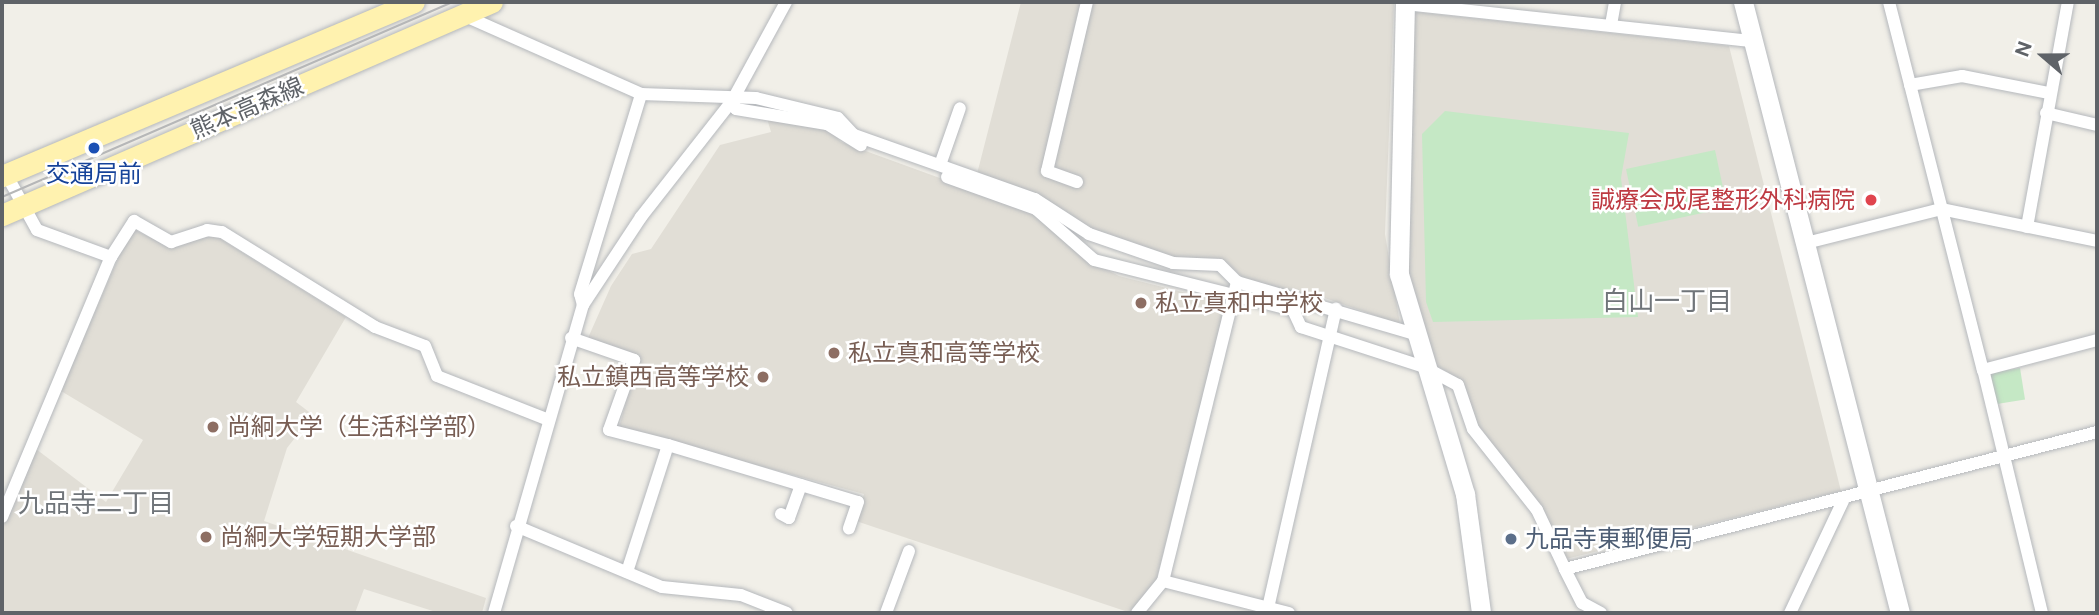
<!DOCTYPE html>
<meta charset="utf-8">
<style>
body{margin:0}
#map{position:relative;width:2099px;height:615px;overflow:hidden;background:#f1efe8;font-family:"Public Sans","Noto Sans JP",sans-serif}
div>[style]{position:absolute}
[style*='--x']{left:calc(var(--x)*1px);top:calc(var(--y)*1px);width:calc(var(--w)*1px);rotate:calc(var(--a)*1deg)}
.education>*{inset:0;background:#e1ded6}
.green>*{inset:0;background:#c5e8c5;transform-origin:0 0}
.roads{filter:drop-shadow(0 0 2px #b5b8bc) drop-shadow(0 0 2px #b5b8bc)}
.street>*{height:12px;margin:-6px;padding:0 6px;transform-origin:6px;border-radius:6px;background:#fff}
.secondary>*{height:19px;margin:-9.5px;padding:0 9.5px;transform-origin:9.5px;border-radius:9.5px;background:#fff}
.primary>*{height:21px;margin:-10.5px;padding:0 10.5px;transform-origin:10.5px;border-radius:10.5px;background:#fff2af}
.tram>*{height:2px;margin:-1px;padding:0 1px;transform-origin:1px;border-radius:1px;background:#b6b7b8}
.dots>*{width:19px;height:19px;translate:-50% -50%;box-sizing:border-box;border:4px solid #fff;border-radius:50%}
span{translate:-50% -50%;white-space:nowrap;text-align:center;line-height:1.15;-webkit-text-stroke:5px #fff;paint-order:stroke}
.street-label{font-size:24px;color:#5f6368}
.transit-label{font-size:24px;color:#164399}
.health-label{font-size:24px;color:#be3a42}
.right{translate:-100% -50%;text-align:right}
.education-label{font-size:24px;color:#785e54}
.left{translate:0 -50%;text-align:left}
.service-label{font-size:24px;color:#4e5e75}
.neighbourhood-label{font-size:26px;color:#70757a}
.frame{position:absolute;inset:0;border:4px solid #5f6368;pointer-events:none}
.north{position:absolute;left:2008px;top:21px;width:70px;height:70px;-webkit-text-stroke:5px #fff;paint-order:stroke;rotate:290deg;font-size:19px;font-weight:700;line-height:28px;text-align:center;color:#5f6368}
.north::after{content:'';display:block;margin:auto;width:24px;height:32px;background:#5f6368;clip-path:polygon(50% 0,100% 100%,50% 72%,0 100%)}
</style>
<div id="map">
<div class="education">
<div style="clip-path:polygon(1021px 2px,1394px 2px,1385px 234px,1400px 324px,1316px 295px,1284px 293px,1246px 280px,1219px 258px,1174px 260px,1093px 233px,977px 174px)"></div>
<div style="clip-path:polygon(1415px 12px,1729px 46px,1841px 491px,1566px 559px,1544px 513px,1476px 422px,1462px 381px,1432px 363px,1406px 268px,1404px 223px)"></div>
<div style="clip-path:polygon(766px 115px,828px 128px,841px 142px,1030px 211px,1090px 261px,1119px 276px,1226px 303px,1155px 586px,1131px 613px,856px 521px,864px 494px,619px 428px,638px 356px,588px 338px,611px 286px,632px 254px,651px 249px,720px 145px,771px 132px)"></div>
<div style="clip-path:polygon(131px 228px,171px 248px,205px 234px,216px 236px,346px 317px,296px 402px,313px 415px,287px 448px,264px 521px,486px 598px,482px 613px,439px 613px,364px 589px,355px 613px,2px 613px,2px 526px,36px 449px,106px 502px,143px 440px,61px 391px)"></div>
</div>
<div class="green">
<div style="clip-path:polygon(1445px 111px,1629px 133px,1621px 178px,1638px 317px,1433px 322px,1426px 302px,1422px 134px)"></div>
<div style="left:1715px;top:150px;width:59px;height:91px;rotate:78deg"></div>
<div style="left:2020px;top:368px;width:32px;height:30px;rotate:81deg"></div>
</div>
<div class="roads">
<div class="street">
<div style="--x:1889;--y:2;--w:380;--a:75.7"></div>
<div style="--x:1405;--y:4;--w:350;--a:6.1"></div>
<div style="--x:463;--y:15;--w:195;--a:23.9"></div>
<div style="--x:641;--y:94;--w:115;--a:2"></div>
<div style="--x:756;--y:98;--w:84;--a:13.7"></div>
<div style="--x:838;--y:118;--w:23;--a:47"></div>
<div style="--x:854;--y:135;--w:192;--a:19.5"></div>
<div style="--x:1035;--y:199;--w:64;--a:32.9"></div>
<div style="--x:1089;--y:234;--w:89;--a:19"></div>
<div style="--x:1173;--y:263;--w:47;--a:2.4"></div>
<div style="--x:1220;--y:265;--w:24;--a:45"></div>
<div style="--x:1237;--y:282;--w:308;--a:103.9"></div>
<div style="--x:1163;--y:581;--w:41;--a:129.1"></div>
<div style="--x:1611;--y:25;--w:23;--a:-80"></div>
<div style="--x:1910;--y:85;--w:53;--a:-9.8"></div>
<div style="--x:1962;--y:76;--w:89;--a:11.1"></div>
<div style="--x:732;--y:101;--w:9;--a:63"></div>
<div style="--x:736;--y:109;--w:92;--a:9.4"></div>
<div style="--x:827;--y:124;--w:40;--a:32"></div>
<div style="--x:2046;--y:113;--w:52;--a:13.2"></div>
<div style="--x:940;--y:165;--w:60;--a:-70.7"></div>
<div style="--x:6;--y:174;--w:64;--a:61"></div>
<div style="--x:37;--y:230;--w:79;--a:20"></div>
<div style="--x:947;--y:177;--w:95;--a:19.8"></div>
<div style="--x:1036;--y:209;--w:77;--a:41.3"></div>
<div style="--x:1094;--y:260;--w:205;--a:14.1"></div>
<div style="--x:1293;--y:310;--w:19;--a:65"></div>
<div style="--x:1301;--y:327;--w:129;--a:18"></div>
<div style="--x:1424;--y:367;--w:38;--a:28"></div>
<div style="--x:1458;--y:385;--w:46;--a:71.2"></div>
<div style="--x:1473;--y:429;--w:103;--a:51.7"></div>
<div style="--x:1537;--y:510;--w:65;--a:64.6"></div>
<div style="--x:1077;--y:182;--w:32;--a:-160"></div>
<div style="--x:1047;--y:171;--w:174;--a:-76.7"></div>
<div style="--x:2027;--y:227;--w:229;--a:-79.7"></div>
<div style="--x:1806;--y:243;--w:139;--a:-14.1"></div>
<div style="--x:1941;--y:209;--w:159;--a:11.6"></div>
<div style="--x:1237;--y:282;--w:185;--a:16.3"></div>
<div style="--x:583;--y:305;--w:11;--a:-105"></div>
<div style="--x:580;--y:294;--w:209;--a:-73"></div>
<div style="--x:571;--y:338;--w:67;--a:19.2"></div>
<div style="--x:634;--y:360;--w:74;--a:109.7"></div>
<div style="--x:609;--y:430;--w:61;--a:14.3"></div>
<div style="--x:781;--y:514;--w:9;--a:27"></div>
<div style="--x:789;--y:518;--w:35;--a:-70"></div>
<div style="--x:2;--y:517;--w:282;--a:-67.3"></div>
<div style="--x:111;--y:257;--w:43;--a:-57.4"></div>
<div style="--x:134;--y:221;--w:43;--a:29.6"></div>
<div style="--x:171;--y:242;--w:38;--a:-18"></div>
<div style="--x:207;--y:230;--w:15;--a:8"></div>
<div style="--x:222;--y:232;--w:180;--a:31.8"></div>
<div style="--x:375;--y:327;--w:53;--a:20.8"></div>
<div style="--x:425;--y:346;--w:32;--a:68"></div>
<div style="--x:437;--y:376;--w:117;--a:21.5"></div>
<div style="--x:516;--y:526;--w:158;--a:22.7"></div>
<div style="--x:662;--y:587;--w:79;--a:5.8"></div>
<div style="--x:741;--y:595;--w:49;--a:21.4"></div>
<div style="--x:627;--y:572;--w:133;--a:-72.1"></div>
<div style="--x:668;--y:445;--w:198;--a:16.7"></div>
<div style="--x:858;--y:502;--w:28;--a:109"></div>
<div style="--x:1163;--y:581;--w:130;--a:14.3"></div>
<div style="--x:1268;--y:608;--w:307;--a:-77.2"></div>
<div style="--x:494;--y:613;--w:321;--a:-73.9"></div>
<div style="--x:583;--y:305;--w:105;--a:-56.6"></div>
<div style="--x:641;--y:217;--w:147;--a:-51.9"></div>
<div style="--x:732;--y:101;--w:113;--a:-61.4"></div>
<div style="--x:886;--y:613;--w:66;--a:-69.6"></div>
<div style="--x:1601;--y:613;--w:21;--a:-152"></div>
<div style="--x:1582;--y:603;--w:38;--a:-117"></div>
<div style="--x:1565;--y:569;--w:549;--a:-14.44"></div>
<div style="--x:1790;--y:613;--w:124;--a:-64.7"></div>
<div style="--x:2042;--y:613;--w:250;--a:-103.6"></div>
<div style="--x:1983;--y:370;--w:118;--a:-14.7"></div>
</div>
<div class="secondary">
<div style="--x:1405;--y:2;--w:272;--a:91.3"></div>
<div style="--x:1399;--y:274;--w:230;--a:73.3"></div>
<div style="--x:1465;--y:494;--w:120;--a:82.3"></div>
<div style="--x:1743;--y:2;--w:631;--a:75.59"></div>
</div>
<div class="primary">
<div style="--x:2;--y:176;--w:447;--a:-22.9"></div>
<div style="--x:2;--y:215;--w:534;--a:-23.49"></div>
</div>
</div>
<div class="tram">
<div style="--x:2;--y:197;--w:491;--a:-23.4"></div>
</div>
<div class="dots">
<div style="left:94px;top:148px;background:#1a4fb4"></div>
<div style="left:1871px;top:200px;background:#e0444e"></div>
<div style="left:1141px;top:303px;background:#8d6e63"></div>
<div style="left:834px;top:353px;background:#8d6e63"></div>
<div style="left:763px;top:377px;background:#8d6e63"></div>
<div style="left:213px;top:427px;background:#8d6e63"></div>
<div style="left:206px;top:537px;background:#8d6e63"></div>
<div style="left:1511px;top:539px;background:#5c6f8a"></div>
</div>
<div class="street-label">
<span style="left:247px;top:108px;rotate:-23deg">熊本高森線</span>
</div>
<div class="transit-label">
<span style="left:94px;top:174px">交通局前</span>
</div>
<div class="health-label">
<span class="right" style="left:1855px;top:200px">誠療会成尾整形外科病院</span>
</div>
<div class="education-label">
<span class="left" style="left:1155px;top:303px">私立真和中学校</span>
<span class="left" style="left:848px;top:353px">私立真和高等学校</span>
<span class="right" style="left:749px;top:377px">私立鎮西高等学校</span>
<span class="left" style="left:227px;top:427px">尚絅大学（生活科学部）</span>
<span class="left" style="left:220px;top:537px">尚絅大学短期大学部</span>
</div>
<div class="service-label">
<span class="left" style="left:1525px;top:539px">九品寺東郵便局</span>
</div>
<div class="neighbourhood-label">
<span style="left:1667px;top:301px">白山一丁目</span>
<span style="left:96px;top:503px">九品寺二丁目</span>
</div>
<div class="frame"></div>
<div class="north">N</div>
</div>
